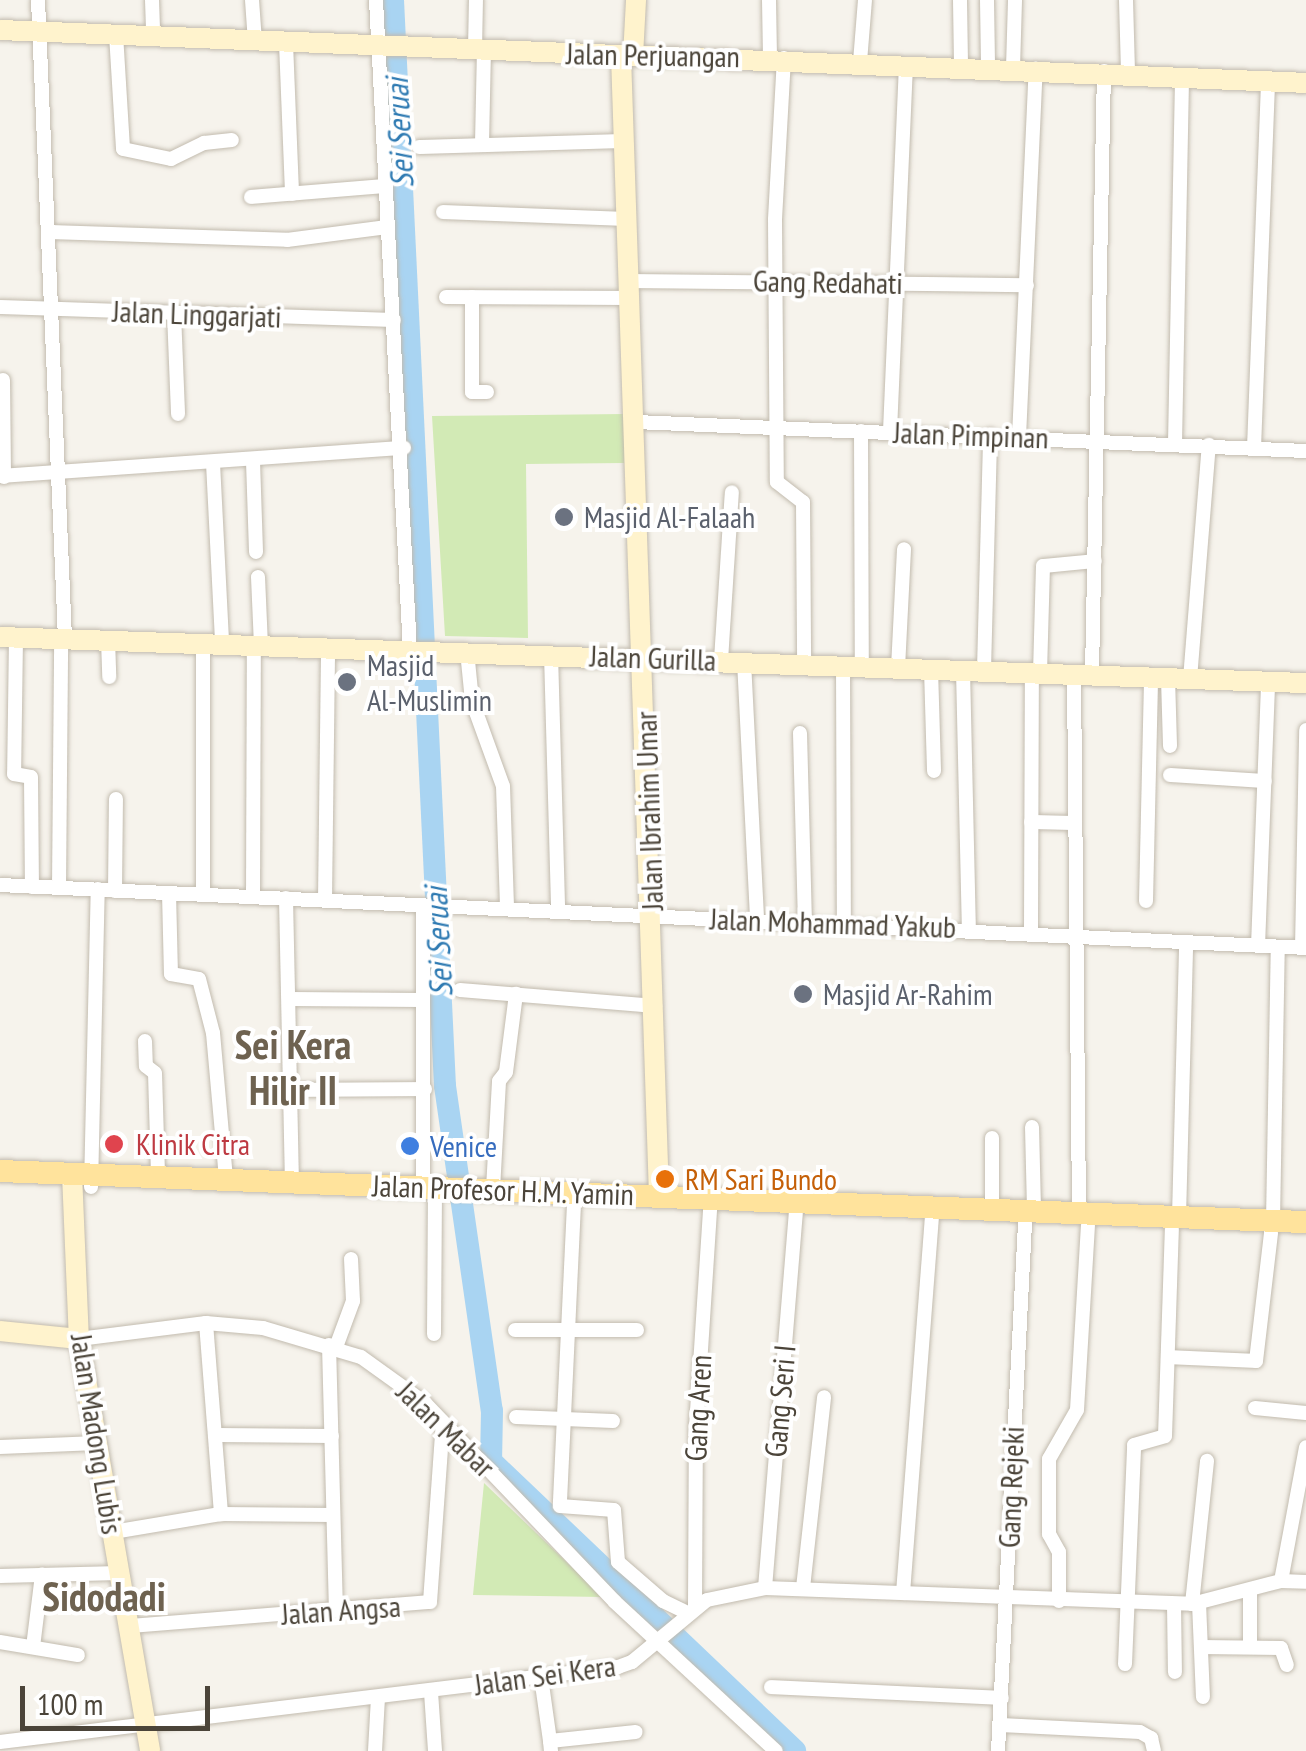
<!DOCTYPE html>
<style>
body{margin:0}
#map{position:relative;width:1306px;height:1751px;overflow:hidden;background:#f6f3ec;font-family:"PT Sans Narrow",sans-serif}
div>[style]{position:absolute}
[style*='--x']{left:calc(var(--x)*1px);top:calc(var(--y)*1px);width:calc(var(--w)*1px);rotate:calc(var(--a)*1deg)}
.green>*{inset:0;background:#d2eab5}
.river>*{height:22px;margin:-11px;padding:0 11px;transform-origin:11px;border-radius:11px;background:#a9d4f2}
.roads{filter:drop-shadow(0 0 2px #c2bbae) drop-shadow(0 0 2px #c2bbae)}
.street>*{height:14px;margin:-7px;padding:0 7px;transform-origin:7px;border-radius:7px;background:#fff}
.secondary>*{height:20px;margin:-10px;padding:0 10px;transform-origin:10px;border-radius:10px;background:#fff3cd}
.primary>*{height:22px;margin:-11px;padding:0 11px;transform-origin:11px;border-radius:11px;background:#ffe39c}
.dots>*{width:28px;height:28px;translate:-50% -50%;box-sizing:border-box;border:5px solid #fff;border-radius:50%}
span{translate:-50% -50%;white-space:nowrap;text-align:center;line-height:1.15;-webkit-text-stroke:8px #fff;paint-order:stroke}
.street-label{font-size:30px;color:#4b4439}
.worship-label{font-size:30px;color:#5b616d}
.left{translate:0 -50%;text-align:left}
.health-label{font-size:30px;color:#be3a42}
.shop-label{font-size:30px;color:#366cbe}
.food-label{font-size:30px;color:#c56008}
.water-label{font-size:32px;color:#2e7ab2;font-style:italic}
.district-label{font-size:40px;color:#6e6250;font-weight:700}
.scale{position:absolute;left:20px;top:1686px;width:190px;height:45px;box-sizing:border-box;border:5px solid #4b4439;border-top:0;padding-left:12px;font-size:30px;line-height:35px;white-space:nowrap;color:#4b4439;-webkit-text-stroke:8px #fff;paint-order:stroke}
</style>
<div id="map">
<div class="green">
<div style="clip-path:polygon(624px 414px,624px 463px,526px 464px,528px 638px,445px 636px,432px 416px)"></div>
<div style="clip-path:polygon(484px 1483px,603px 1597px,473px 1595px)"></div>
</div>
<div class="river">
<div style="--x:393;--y:0;--w:1087;--a:87.26"></div>
<div style="--x:445;--y:1086;--w:328;--a:81.8"></div>
<div style="--x:492;--y:1411;--w:50;--a:91.1"></div>
<div style="--x:491;--y:1461;--w:420;--a:43.6"></div>
</div>
<div class="roads">
<div class="street">
<div style="--x:38;--y:0;--w:640;--a:87.58"></div>
<div style="--x:152;--y:0;--w:36;--a:88"></div>
<div style="--x:252;--y:0;--w:42;--a:85.9"></div>
<div style="--x:376;--y:0;--w:651;--a:87.01"></div>
<div style="--x:769;--y:0;--w:57;--a:89"></div>
<div style="--x:960;--y:0;--w:66;--a:89.1"></div>
<div style="--x:987;--y:0;--w:67;--a:89.1"></div>
<div style="--x:1126;--y:0;--w:71;--a:88.4"></div>
<div style="--x:116;--y:34;--w:115;--a:86.5"></div>
<div style="--x:123;--y:149;--w:49;--a:11.8"></div>
<div style="--x:171;--y:159;--w:37;--a:-26"></div>
<div style="--x:204;--y:143;--w:28;--a:-6"></div>
<div style="--x:286;--y:43;--w:151;--a:87.7"></div>
<div style="--x:475;--y:50;--w:50;--a:-88.9"></div>
<div style="--x:784;--y:58;--w:162;--a:93.2"></div>
<div style="--x:775;--y:220;--w:262;--a:89.6"></div>
<div style="--x:777;--y:482;--w:33;--a:38"></div>
<div style="--x:803;--y:502;--w:162;--a:89.6"></div>
<div style="--x:860;--y:62;--w:62;--a:-85.4"></div>
<div style="--x:1013;--y:68;--w:68;--a:-88.3"></div>
<div style="--x:482;--y:144;--w:93;--a:-88.8"></div>
<div style="--x:419;--y:147;--w:205;--a:-1.7"></div>
<div style="--x:251;--y:197;--w:133;--a:-4.7"></div>
<div style="--x:443;--y:212;--w:183;--a:2.2"></div>
<div style="--x:50;--y:232;--w:237;--a:1.9"></div>
<div style="--x:287;--y:240;--w:101;--a:-7.4"></div>
<div style="--x:628;--y:281;--w:399;--a:0.6"></div>
<div style="--x:446;--y:297;--w:183;--a:0.3"></div>
<div style="--x:472;--y:297;--w:95;--a:90"></div>
<div style="--x:472;--y:392;--w:15;--a:0"></div>
<div style="--x:0;--y:307;--w:394;--a:1.9"></div>
<div style="--x:174;--y:313;--w:101;--a:87.7"></div>
<div style="--x:3;--y:380;--w:97;--a:89.4"></div>
<div style="--x:636;--y:422;--w:671;--a:2.48"></div>
<div style="--x:861;--y:431;--w:234;--a:89.8"></div>
<div style="--x:890;--y:431;--w:367;--a:-87.5"></div>
<div style="--x:1019;--y:437;--w:369;--a:-87.4"></div>
<div style="--x:1175;--y:444;--w:369;--a:-88.9"></div>
<div style="--x:1254;--y:448;--w:367;--a:-87.8"></div>
<div style="--x:253;--y:461;--w:91;--a:88.1"></div>
<div style="--x:213;--y:463;--w:180;--a:87.1"></div>
<div style="--x:0;--y:476;--w:405;--a:-4"></div>
<div style="--x:258;--y:577;--w:68;--a:87.5"></div>
<div style="--x:16;--y:638;--w:136;--a:90.8"></div>
<div style="--x:14;--y:774;--w:17;--a:10"></div>
<div style="--x:31;--y:777;--w:110;--a:89.5"></div>
<div style="--x:108;--y:640;--w:37;--a:88"></div>
<div style="--x:203;--y:643;--w:251;--a:90"></div>
<div style="--x:467;--y:651;--w:50;--a:84.3"></div>
<div style="--x:472;--y:701;--w:90;--a:70"></div>
<div style="--x:503;--y:786;--w:123;--a:88.1"></div>
<div style="--x:551;--y:654;--w:257;--a:88.4"></div>
<div style="--x:721;--y:660;--w:168;--a:-86.3"></div>
<div style="--x:744;--y:661;--w:259;--a:87.1"></div>
<div style="--x:843;--y:664;--w:258;--a:89.8"></div>
<div style="--x:898;--y:668;--w:119;--a:-87.1"></div>
<div style="--x:931;--y:669;--w:102;--a:88.3"></div>
<div style="--x:963;--y:670;--w:257;--a:88.7"></div>
<div style="--x:984;--y:670;--w:235;--a:-88.5"></div>
<div style="--x:1040;--y:673;--w:107;--a:-88.4"></div>
<div style="--x:1043;--y:566;--w:52;--a:-5.5"></div>
<div style="--x:1074;--y:673;--w:540;--a:89.47"></div>
<div style="--x:1092;--y:673;--w:602;--a:-88.86"></div>
<div style="--x:1168;--y:678;--w:68;--a:88.3"></div>
<div style="--x:1190;--y:679;--w:235;--a:-85.4"></div>
<div style="--x:800;--y:733;--w:188;--a:88.5"></div>
<div style="--x:1170;--y:775;--w:95;--a:3.6"></div>
<div style="--x:1031;--y:822;--w:44;--a:1.3"></div>
<div style="--x:0;--y:885;--w:1308;--a:2.76"></div>
<div style="--x:59;--y:888;--w:249;--a:-89.5"></div>
<div style="--x:115;--y:891;--w:92;--a:-89.4"></div>
<div style="--x:169;--y:893;--w:81;--a:88.6"></div>
<div style="--x:171;--y:974;--w:28;--a:10"></div>
<div style="--x:199;--y:979;--w:56;--a:75.5"></div>
<div style="--x:213;--y:1033;--w:147;--a:84.9"></div>
<div style="--x:253;--y:897;--w:253;--a:-89.8"></div>
<div style="--x:286;--y:898;--w:284;--a:88.8"></div>
<div style="--x:325;--y:900;--w:253;--a:-89.3"></div>
<div style="--x:1146;--y:901;--w:224;--a:-88.7"></div>
<div style="--x:423;--y:906;--w:281;--a:90"></div>
<div style="--x:1031;--y:930;--w:257;--a:-89.8"></div>
<div style="--x:1258;--y:946;--w:264;--a:-87.8"></div>
<div style="--x:1302;--y:948;--w:218;--a:-88.9"></div>
<div style="--x:460;--y:990;--w:196;--a:4.7"></div>
<div style="--x:290;--y:999;--w:131;--a:0.4"></div>
<div style="--x:145;--y:1041;--w:25;--a:88"></div>
<div style="--x:146;--y:1066;--w:11;--a:38"></div>
<div style="--x:155;--y:1073;--w:104;--a:88.3"></div>
<div style="--x:290;--y:1090;--w:135;--a:-0.4"></div>
<div style="--x:1032;--y:1127;--w:84;--a:88.6"></div>
<div style="--x:91;--y:1187;--w:298;--a:-88.7"></div>
<div style="--x:493;--y:1189;--w:108;--a:-86.8"></div>
<div style="--x:499;--y:1081;--w:11;--a:-52"></div>
<div style="--x:506;--y:1072;--w:79;--a:-82.7"></div>
<div style="--x:574;--y:1204;--w:302;--a:92.7"></div>
<div style="--x:560;--y:1506;--w:54;--a:4.2"></div>
<div style="--x:614;--y:1510;--w:52;--a:85.6"></div>
<div style="--x:618;--y:1562;--w:60;--a:40.9"></div>
<div style="--x:663;--y:1601;--w:28;--a:26"></div>
<div style="--x:992;--y:1209;--w:71;--a:-90"></div>
<div style="--x:1179;--y:1217;--w:275;--a:-88.5"></div>
<div style="--x:1273;--y:1221;--w:274;--a:-89"></div>
<div style="--x:206;--y:1323;--w:192;--a:85.5"></div>
<div style="--x:515;--y:1330;--w:122;--a:0"></div>
<div style="--x:434;--y:1334;--w:136;--a:-89.6"></div>
<div style="--x:79;--y:1339;--w:128;--a:-7.2"></div>
<div style="--x:206;--y:1323;--w:57;--a:5"></div>
<div style="--x:263;--y:1328;--w:102;--a:16.5"></div>
<div style="--x:361;--y:1357;--w:79;--a:35.7"></div>
<div style="--x:425;--y:1403;--w:275;--a:46.3"></div>
<div style="--x:615;--y:1602;--w:219;--a:42.8"></div>
<div style="--x:329;--y:1345;--w:265;--a:88.5"></div>
<div style="--x:336;--y:1347;--w:49;--a:-69.7"></div>
<div style="--x:353;--y:1301;--w:42;--a:-92.7"></div>
<div style="--x:1168;--y:1357;--w:88;--a:2.6"></div>
<div style="--x:1256;--y:1361;--w:129;--a:-83.3"></div>
<div style="--x:1255;--y:1408;--w:51;--a:5.6"></div>
<div style="--x:516;--y:1417;--w:97;--a:2.4"></div>
<div style="--x:217;--y:1435;--w:115;--a:0.5"></div>
<div style="--x:0;--y:1447;--w:97;--a:-2.4"></div>
<div style="--x:113;--y:1532;--w:109;--a:-9.5"></div>
<div style="--x:221;--y:1514;--w:111;--a:0.5"></div>
<div style="--x:0;--y:1576;--w:120;--a:-1.4"></div>
<div style="--x:1281;--y:1581;--w:136;--a:-79.4"></div>
<div style="--x:765;--y:1588;--w:376;--a:-85.3"></div>
<div style="--x:803;--y:1588;--w:192;--a:-83.7"></div>
<div style="--x:903;--y:1593;--w:375;--a:-85.6"></div>
<div style="--x:1059;--y:1601;--w:49;--a:-90"></div>
<div style="--x:1059;--y:1552;--w:21;--a:-119"></div>
<div style="--x:1049;--y:1534;--w:75;--a:-90"></div>
<div style="--x:1049;--y:1459;--w:56;--a:-60.3"></div>
<div style="--x:1077;--y:1410;--w:185;--a:-86.6"></div>
<div style="--x:1199;--y:1603;--w:94;--a:87.6"></div>
<div style="--x:1174;--y:1604;--w:68;--a:89.2"></div>
<div style="--x:1192;--y:1604;--w:144;--a:-84"></div>
<div style="--x:695;--y:1607;--w:180;--a:-89.7"></div>
<div style="--x:696;--y:1427;--w:218;--a:-86.3"></div>
<div style="--x:131;--y:1626;--w:300;--a:-4.6"></div>
<div style="--x:430;--y:1602;--w:180;--a:-85.9"></div>
<div style="--x:0;--y:1642;--w:79;--a:9.5"></div>
<div style="--x:1250;--y:1644;--w:54;--a:-90"></div>
<div style="--x:33;--y:1647;--w:73;--a:-82.9"></div>
<div style="--x:1201;--y:1647;--w:80;--a:0.7"></div>
<div style="--x:1281;--y:1648;--w:18;--a:71"></div>
<div style="--x:1125;--y:1664;--w:219;--a:-87.6"></div>
<div style="--x:1134;--y:1445;--w:32;--a:-16"></div>
<div style="--x:1165;--y:1436;--w:207;--a:-88.1"></div>
<div style="--x:541;--y:1677;--w:65;--a:82"></div>
<div style="--x:771;--y:1687;--w:231;--a:2.7"></div>
<div style="--x:431;--y:1692;--w:59;--a:86.1"></div>
<div style="--x:1001;--y:1725;--w:139;--a:2.9"></div>
<div style="--x:1140;--y:1732;--w:13;--a:29"></div>
<div style="--x:1151;--y:1738;--w:13;--a:77"></div>
<div style="--x:0;--y:1742;--w:623;--a:-6.92"></div>
<div style="--x:618;--y:1667;--w:15;--a:-20"></div>
<div style="--x:632;--y:1662;--w:97;--a:-39.6"></div>
<div style="--x:707;--y:1600;--w:59;--a:-11.7"></div>
<div style="--x:765;--y:1588;--w:427;--a:2.1"></div>
<div style="--x:1192;--y:1604;--w:92;--a:-14.5"></div>
<div style="--x:1281;--y:1581;--w:25;--a:2"></div>
<div style="--x:375;--y:1751;--w:53;--a:-86.8"></div>
<div style="--x:551;--y:1751;--w:10;--a:-96"></div>
<div style="--x:550;--y:1741;--w:86;--a:-6"></div>
<div style="--x:998;--y:1751;--w:529;--a:-87.07"></div>
</div>
<div class="secondary">
<div style="--x:0;--y:30;--w:1307;--a:2.32"></div>
<div style="--x:621;--y:56;--w:1140;--a:88.09"></div>
<div style="--x:633;--y:56;--w:56;--a:-86.9"></div>
<div style="--x:0;--y:637;--w:1307;--a:2.02"></div>
<div style="--x:72;--y:1174;--w:165;--a:87.6"></div>
<div style="--x:79;--y:1339;--w:418;--a:80.2"></div>
<div style="--x:0;--y:1331;--w:79;--a:5.8"></div>
</div>
<div class="primary">
<div style="--x:0;--y:1171;--w:1307;--a:2.24"></div>
</div>
</div>
<div class="dots">
<div style="left:564px;top:517px;background:#6b7280"></div>
<div style="left:347px;top:682px;background:#6b7280"></div>
<div style="left:803px;top:994px;background:#6b7280"></div>
<div style="left:114px;top:1144px;background:#e0444e"></div>
<div style="left:410px;top:1146px;background:#3f7fe0"></div>
<div style="left:665px;top:1179px;background:#e8710a"></div>
</div>
<div class="street-label">
<span style="left:653px;top:55px;rotate:1deg">Jalan Perjuangan</span>
<span style="left:828px;top:282px;rotate:1deg">Gang Redahati</span>
<span style="left:197px;top:314px;rotate:2deg">Jalan Linggarjati</span>
<span style="left:971px;top:435px;rotate:2deg">Jalan Pimpinan</span>
<span style="left:653px;top:658px;rotate:2deg">Jalan Gurilla</span>
<span style="left:649px;top:811px;rotate:-92deg">Jalan Ibrahim Umar</span>
<span style="left:833px;top:923px;rotate:2deg">Jalan Mohammad Yakub</span>
<span style="left:503px;top:1190px;rotate:2deg">Jalan Profesor H.M. Yamin</span>
<span style="left:780px;top:1401px;rotate:-85deg">Gang Seri I</span>
<span style="left:698px;top:1408px;rotate:-87deg">Gang Aren</span>
<span style="left:446px;top:1429px;rotate:44deg">Jalan Mabar</span>
<span style="left:97px;top:1434px;rotate:81deg">Jalan Madong Lubis</span>
<span style="left:1011px;top:1487px;rotate:-88deg">Gang Rejeki</span>
<span style="left:341px;top:1610px;rotate:-4deg">Jalan Angsa</span>
<span style="left:545px;top:1675px;rotate:-8deg">Jalan Sei Kera</span>
</div>
<div class="worship-label">
<span class="left" style="left:584px;top:517px">Masjid Al-Falaah</span>
<span class="left" style="left:367px;top:682px">Masjid<br>Al-Muslimin</span>
<span class="left" style="left:823px;top:994px">Masjid Ar-Rahim</span>
</div>
<div class="health-label">
<span class="left" style="left:136px;top:1144px">Klinik Citra</span>
</div>
<div class="shop-label">
<span class="left" style="left:430px;top:1146px">Venice</span>
</div>
<div class="food-label">
<span class="left" style="left:685px;top:1179px">RM Sari Bundo</span>
</div>
<div class="water-label">
<span style="left:399px;top:133px;rotate:-93deg">Sei Seruai</span>
<span style="left:438px;top:942px;rotate:-93deg">Sei Seruai</span>
</div>
<div class="district-label">
<span style="left:293px;top:1067px">Sei Kera<br>Hilir II</span>
<span style="left:104px;top:1596px">Sidodadi</span>
</div>
<div class="scale">100 m</div>
</div>
